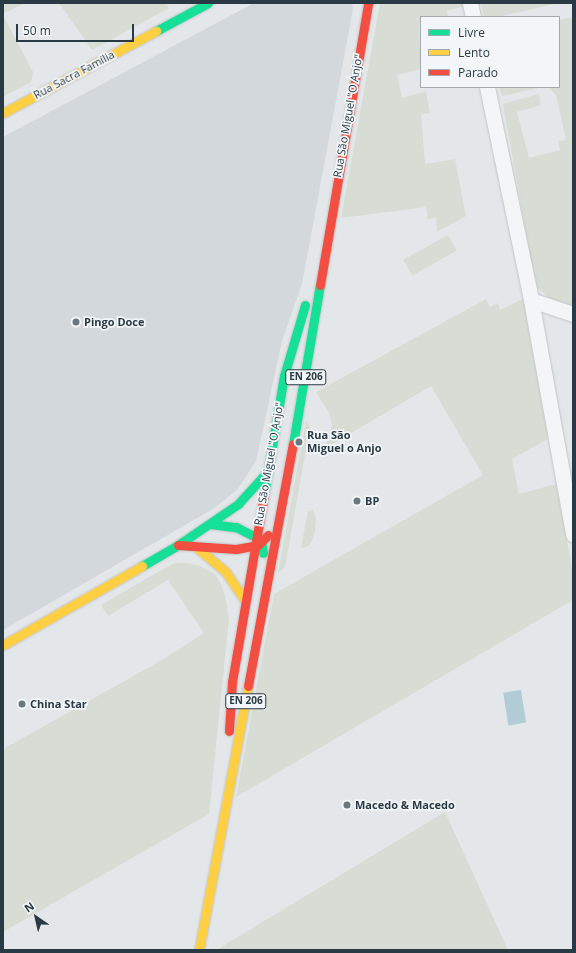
<!DOCTYPE html>
<meta charset="utf-8">
<style>
body{margin:0}
#map{position:relative;width:576px;height:953px;overflow:hidden;background:#e4e7e9;font-family:"Open Sans",sans-serif}
div>[style]{position:absolute}
[style*='--x']{left:calc(var(--x)*1px);top:calc(var(--y)*1px);width:calc(var(--w)*1px);rotate:calc(var(--a)*1deg)}
.built>*{inset:0;background:#d2d8dc}
.green>*{inset:0;background:#d7ddd4;transform-origin:0 0}
.water>*{inset:0;background:#b2ccd5;transform-origin:0 0}
.roads{filter:drop-shadow(0 0 1px #c2c5c7) drop-shadow(0 0 1px #c2c5c7)}
.street>*{height:15px;margin:-7.5px;padding:0 7.5px;transform-origin:7.5px;border-radius:7.5px;background:#f3f5f6}
.fast>*{height:9px;margin:-4.5px;padding:0 4.5px;transform-origin:4.5px;border-radius:4.5px;background:#16e098}
.slow>*{height:9px;margin:-4.5px;padding:0 4.5px;transform-origin:4.5px;border-radius:4.5px;background:#ffcf43}
.jam>*{height:9px;margin:-4.5px;padding:0 4.5px;transform-origin:4.5px;border-radius:4.5px;background:#f24e42}
.dots>*{width:11px;height:11px;translate:-50% -50%;box-sizing:border-box;border:2px solid #f2f6f8;border-radius:50%}
span{translate:-50% -50%;white-space:nowrap;text-align:center;line-height:1.15;-webkit-text-stroke:3.5px #f2f6f8;paint-order:stroke}
.shield-label span{padding:1px 3px;background:#f2f6f8;border:1px solid;border-radius:3px;-webkit-text-stroke-width:0}
.shield-label{font-size:10px;color:#2a3a44;font-weight:700}
.street-label{font-size:11px;color:#2a3a44}
.poi-label{font-size:11px;color:#2a3a44;font-weight:700}
.left{translate:0 -50%;text-align:left}
.frame{position:absolute;inset:0;border:4px solid #2a3a44;pointer-events:none}
.legend{position:absolute;left:420px;top:16px;width:140px;height:72px;box-sizing:border-box;background:#f2f6f8;border:1px solid #a2abb0;margin:0;padding:5px 7px;list-style:none;font-size:12px;color:#2a3a44}
.legend li{display:flex;align-items:center;gap:8px;height:20px}
.legend b{width:20px;border:1px solid #a2abb0}
.north{position:absolute;left:16px;top:897px;width:40px;height:40px;-webkit-text-stroke:3px #f2f6f8;paint-order:stroke;rotate:326deg;font-size:11px;font-weight:700;line-height:16px;text-align:center;color:#2a3a44}
.north::after{content:'';display:block;margin:auto;width:14px;height:18px;background:#2a3a44;clip-path:polygon(50% 0,100% 100%,50% 72%,0 100%)}
.scale{position:absolute;left:16px;top:24px;width:118px;height:18px;box-sizing:border-box;border:2px solid #2a3a44;border-top:0;padding-left:5px;font-size:12px;line-height:14px;white-space:nowrap;color:#2a3a44;-webkit-text-stroke:3px #f2f6f8;paint-order:stroke}
</style>
<div id="map">
<div class="built">
<div style="clip-path:polygon(254px 3px,352px 3px,353px 9px,302px 284px,282px 341px,256px 461px,238px 489px,213px 509px,3px 630px,3px 137px)"></div>
</div>
<div class="green">
<div style="clip-path:polygon(3px 3px,25px 3px,3px 14px)"></div>
<div style="clip-path:polygon(59px 3px,166px 3px,169px 8px,92px 50px)"></div>
<div style="clip-path:polygon(380px 3px,464px 3px,464px 6px,447px 11px,448px 17px,421px 17px,421px 25px,419px 25px,421px 69px,397px 75px,402px 98px,426px 91px,430px 113px,421px 114px,425px 164px,455px 159px,466px 216px,437px 232px,436px 218px,428px 219px,426px 207px,341px 218px)"></div>
<div style="clip-path:polygon(481px 3px,559px 3px,497px 17px,484px 17px)"></div>
<div style="clip-path:polygon(3px 15px,33px 72px,31px 82px,3px 97px)"></div>
<div style="clip-path:polygon(573px 17px,573px 308px,553px 302px,538px 288px,533px 272px,503px 104px,539px 94px,541px 105px,517px 112px,529px 158px,560px 150px,558px 141px,566px 140px,556px 95px,549px 88px,543px 87px,502px 96px,499px 87px,559px 87px,559px 20px)"></div>
<div style="left:448px;top:235px;width:18px;height:51px;rotate:61deg"></div>
<div style="clip-path:polygon(486px 299px,490px 307px,498px 303px,500px 310px,523px 299px,548px 439px,512px 459px,519px 494px,556px 484px,573px 573px,573px 600px,236px 797px,274px 594px,483px 475px,431px 386px,329px 446px,326px 444px,332px 425px,329px 413px,316px 392px)"></div>
<div style="clip-path:polygon(306px 421px,310px 427px,285px 567px,278px 573px)"></div>
<div style="clip-path:polygon(313px 510px,316px 518px,315px 531px,311px 543px,307px 547px,301px 548px,308px 511px)"></div>
<div style="clip-path:polygon(175px 563px,187px 563px,198px 565px,215px 574px,221px 584px,225px 595px,229px 619px,209px 814px,3px 932px,3px 749px,162px 660px,204px 633px,168px 580px,108px 616px,101px 605px,156px 573px)"></div>
<div style="clip-path:polygon(445px 812px,508px 950px,216px 950px)"></div>
</div>
<div class="water">
<div style="left:521px;top:690px;width:33px;height:18px;rotate:81deg"></div>
</div>
<div class="roads">
<div class="street">
<div style="--x:470;--y:3;--w:14;--a:78"></div>
<div style="--x:487;--y:87;--w:217;--a:78.3"></div>
<div style="--x:531;--y:300;--w:238;--a:79.8"></div>
<div style="--x:531;--y:300;--w:44;--a:18.4"></div>
</div>
<div class="fast">
<div style="--x:156;--y:31;--w:59;--a:-28.3"></div>
<div style="--x:293;--y:444;--w:161;--a:-80.4"></div>
<div style="--x:264;--y:495;--w:121;--a:-80.5"></div>
<div style="--x:284;--y:376;--w:74;--a:-73.5"></div>
<div style="--x:210;--y:524;--w:26;--a:7"></div>
<div style="--x:236;--y:527;--w:28;--a:27"></div>
<div style="--x:261;--y:540;--w:13;--a:81"></div>
<div style="--x:142;--y:566;--w:42;--a:-30.3"></div>
<div style="--x:178;--y:545;--w:73;--a:-34.3"></div>
<div style="--x:238;--y:504;--w:45;--a:-47.7"></div>
</div>
<div class="slow">
<div style="--x:3;--y:113;--w:174;--a:-28.2"></div>
<div style="--x:195;--y:546;--w:39;--a:40"></div>
<div style="--x:225;--y:571;--w:36;--a:56"></div>
<div style="--x:3;--y:645;--w:160;--a:-29.6"></div>
<div style="--x:199;--y:950;--w:269;--a:-79.5"></div>
</div>
<div class="jam">
<div style="--x:320;--y:285;--w:286;--a:-80.3"></div>
<div style="--x:178;--y:545;--w:58;--a:3.9"></div>
<div style="--x:236;--y:549;--w:22;--a:-10"></div>
<div style="--x:258;--y:545;--w:14;--a:-45"></div>
<div style="--x:248;--y:686;--w:246;--a:-79.5"></div>
<div style="--x:229;--y:731;--w:49;--a:-86.5"></div>
<div style="--x:232;--y:682;--w:190;--a:-80.3"></div>
</div>
</div>
<div class="dots">
<div style="left:76px;top:322px;background:#6b777e"></div>
<div style="left:299px;top:442px;background:#6b777e"></div>
<div style="left:357px;top:501px;background:#6b777e"></div>
<div style="left:22px;top:704px;background:#6b777e"></div>
<div style="left:347px;top:805px;background:#6b777e"></div>
</div>
<div class="shield-label">
<span style="left:306px;top:377px">EN 206</span>
<span style="left:246px;top:701px">EN 206</span>
</div>
<div class="street-label">
<span style="left:74px;top:75px;rotate:-28deg">Rua Sacra Família</span>
<span style="left:348px;top:116px;rotate:-80deg">Rua São Miguel "O Anjo"</span>
<span style="left:269px;top:464px;rotate:-80deg">Rua São Miguel "O Anjo"</span>
</div>
<div class="poi-label">
<span class="left" style="left:84px;top:322px">Pingo Doce</span>
<span class="left" style="left:307px;top:442px">Rua São<br>Miguel o Anjo</span>
<span class="left" style="left:365px;top:501px">BP</span>
<span class="left" style="left:30px;top:704px">China Star</span>
<span class="left" style="left:355px;top:805px">Macedo &amp; Macedo</span>
</div>
<div class="frame"></div>
<ul class="legend">
<li><b style="height:5px;background:#16e098"></b>Livre</li>
<li><b style="height:5px;background:#ffcf43"></b>Lento</li>
<li><b style="height:5px;background:#f24e42"></b>Parado</li>
</ul>
<div class="north">N</div>
<div class="scale">50 m</div>
</div>
